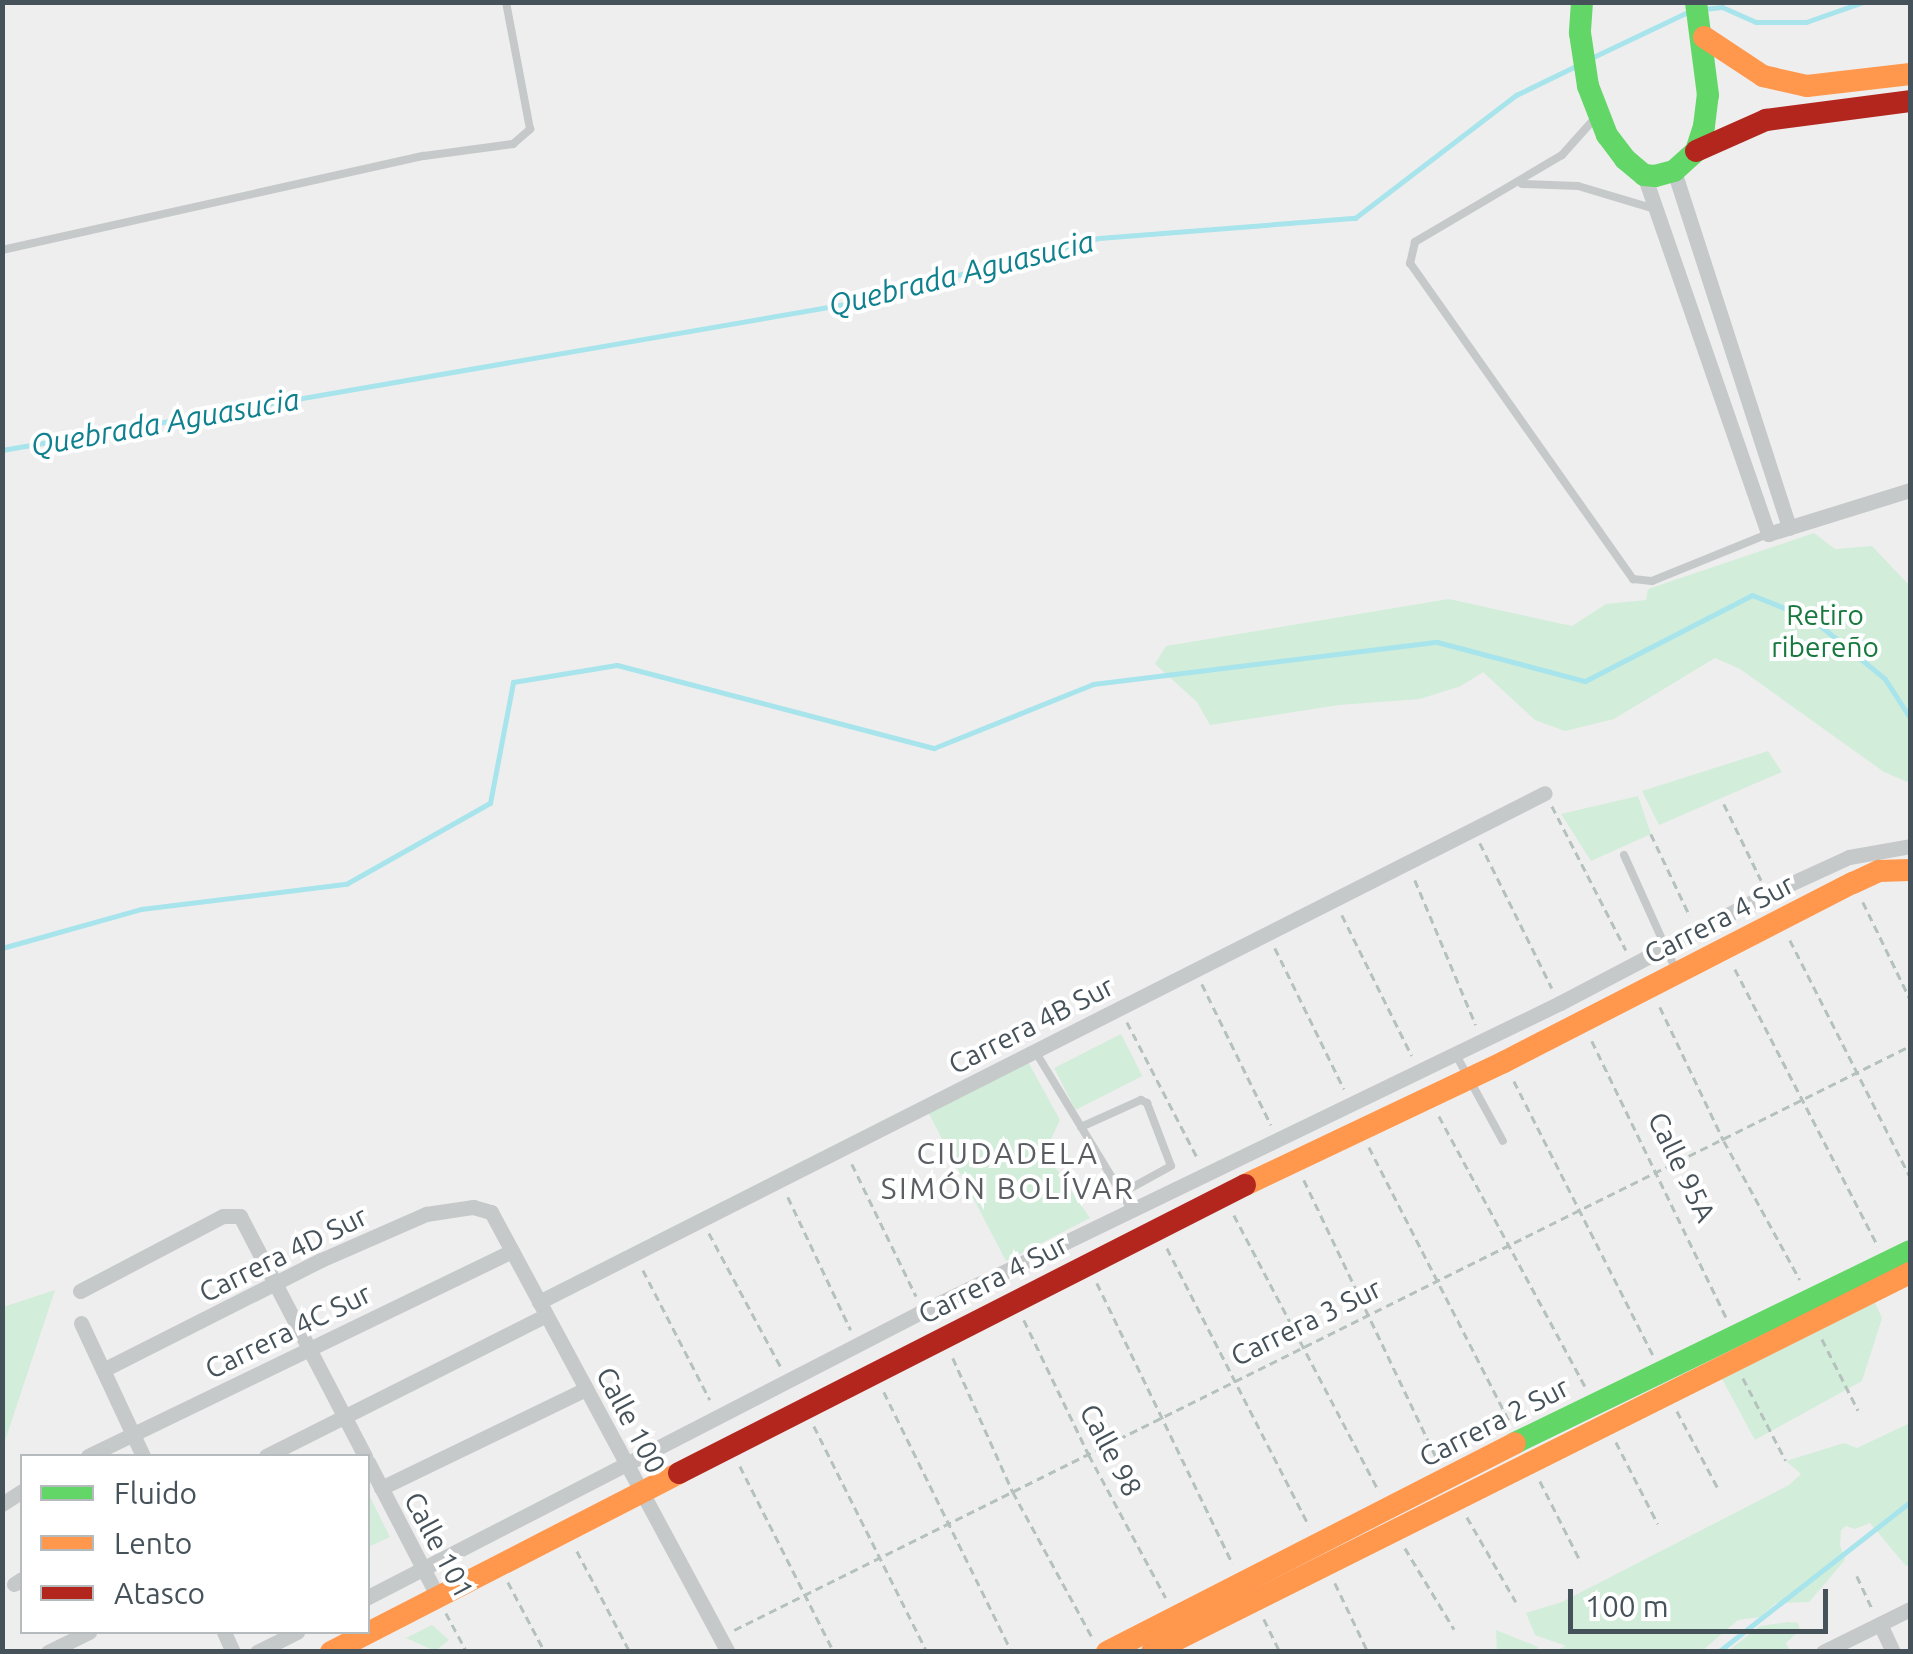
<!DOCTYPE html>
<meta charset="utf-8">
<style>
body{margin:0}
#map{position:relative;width:1913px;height:1654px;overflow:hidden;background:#efeeee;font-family:Ubuntu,sans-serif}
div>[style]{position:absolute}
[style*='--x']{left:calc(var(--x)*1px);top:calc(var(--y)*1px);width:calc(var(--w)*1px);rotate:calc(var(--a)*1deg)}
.green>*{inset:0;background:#d2edda;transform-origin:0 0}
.stream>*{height:5px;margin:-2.5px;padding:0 2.5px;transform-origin:2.5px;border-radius:2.5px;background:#a8e4eb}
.path>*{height:2.5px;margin-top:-1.25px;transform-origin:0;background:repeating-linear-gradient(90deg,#b4c1bc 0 8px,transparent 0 13px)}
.lane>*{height:8px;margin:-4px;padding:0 4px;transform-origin:4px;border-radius:4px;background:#c6c9ca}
.street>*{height:15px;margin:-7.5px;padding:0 7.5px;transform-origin:7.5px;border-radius:7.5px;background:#c6c9ca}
.fast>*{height:22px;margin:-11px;padding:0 11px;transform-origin:11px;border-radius:11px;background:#63d668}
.slow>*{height:22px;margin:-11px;padding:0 11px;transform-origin:11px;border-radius:11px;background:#ff974d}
.jam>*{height:22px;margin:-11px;padding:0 11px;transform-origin:11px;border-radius:11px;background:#b3261e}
span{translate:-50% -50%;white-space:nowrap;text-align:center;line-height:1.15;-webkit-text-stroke:8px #fff;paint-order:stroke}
.park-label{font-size:28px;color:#18793f}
.street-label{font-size:28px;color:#46525a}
.water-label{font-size:30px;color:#0f808e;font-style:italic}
.neighbourhood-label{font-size:30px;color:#5a5e62;letter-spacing:2.5px}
.frame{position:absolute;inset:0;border:5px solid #46525a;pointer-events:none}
.legend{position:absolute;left:20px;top:1454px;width:350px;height:180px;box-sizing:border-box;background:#fff;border:2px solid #b5babd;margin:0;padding:12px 18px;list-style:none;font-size:30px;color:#46525a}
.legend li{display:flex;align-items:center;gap:20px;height:50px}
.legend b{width:50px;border:2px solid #b5babd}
.scale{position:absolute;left:1568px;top:1589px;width:260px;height:45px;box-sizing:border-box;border:5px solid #46525a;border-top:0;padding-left:12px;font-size:30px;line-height:35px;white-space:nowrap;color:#46525a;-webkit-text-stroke:8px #fff;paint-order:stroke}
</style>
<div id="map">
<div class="green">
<div style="clip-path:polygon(1814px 533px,1835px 549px,1872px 546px,1910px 586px,1910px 783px,1884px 772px,1740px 669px,1715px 658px,1614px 719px,1565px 731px,1535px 720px,1483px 672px,1461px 686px,1420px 699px,1339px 705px,1210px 725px,1197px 702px,1155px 664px,1166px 646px,1449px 599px,1572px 626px,1606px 604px,1646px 600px,1648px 589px)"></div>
<div style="clip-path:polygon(1768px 751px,1782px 772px,1659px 825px,1642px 791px)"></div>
<div style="clip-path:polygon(1638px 796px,1651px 834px,1591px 861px,1561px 814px)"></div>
<div style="left:1121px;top:1034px;width:47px;height:75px;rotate:63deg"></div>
<div style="clip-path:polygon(1027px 1060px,1060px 1120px,1045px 1152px,1090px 1218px,1006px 1261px,928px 1112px)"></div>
<div style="clip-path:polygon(55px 1290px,3px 1447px,3px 1307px)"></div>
<div style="clip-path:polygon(1872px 1296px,1882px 1318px,1862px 1381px,1755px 1440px,1716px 1368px)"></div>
<div style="clip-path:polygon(1910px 1423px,1910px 1565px,1906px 1566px,1870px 1523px,1855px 1529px,1846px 1526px,1841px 1530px,1840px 1545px,1845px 1560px,1809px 1602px,1776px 1603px,1760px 1617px,1738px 1620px,1702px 1651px,1555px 1651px,1566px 1646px,1535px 1635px,1526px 1613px,1562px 1602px,1789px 1485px,1801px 1474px,1786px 1461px,1844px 1443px,1857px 1448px)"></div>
<div style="clip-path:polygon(368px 1493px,390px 1537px,368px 1547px)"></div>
<div style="clip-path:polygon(1788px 1622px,1798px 1623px,1800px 1630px,1786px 1643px,1790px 1651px,1728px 1651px,1760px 1626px)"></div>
<div style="clip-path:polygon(432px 1625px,449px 1640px,435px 1651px,406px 1638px)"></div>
<div style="clip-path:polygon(1496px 1630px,1538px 1647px,1536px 1651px,1497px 1651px)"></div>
</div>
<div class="stream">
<div style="--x:1703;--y:9;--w:19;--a:-6"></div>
<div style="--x:1722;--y:7;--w:37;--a:24"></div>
<div style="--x:1756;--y:22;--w:50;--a:0"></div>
<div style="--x:1806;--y:22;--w:60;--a:-19.3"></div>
<div style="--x:1589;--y:59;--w:114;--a:-25.4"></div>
<div style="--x:2;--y:450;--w:862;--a:-9.82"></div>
<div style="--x:851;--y:303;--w:256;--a:-14.7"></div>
<div style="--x:1099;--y:238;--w:257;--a:-4.5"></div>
<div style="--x:1355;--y:218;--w:203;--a:-37.4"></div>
<div style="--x:1516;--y:95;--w:71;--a:-25.8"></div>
<div style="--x:2;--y:948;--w:144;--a:-15.7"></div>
<div style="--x:141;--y:909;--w:207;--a:-7"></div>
<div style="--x:346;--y:884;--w:165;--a:-29.4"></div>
<div style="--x:490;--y:803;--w:123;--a:-79.2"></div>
<div style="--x:513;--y:682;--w:105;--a:-9.3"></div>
<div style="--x:617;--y:665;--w:328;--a:14.7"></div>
<div style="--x:934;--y:748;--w:171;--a:-21.9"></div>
<div style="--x:1093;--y:684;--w:347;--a:-7"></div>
<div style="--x:1437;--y:642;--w:153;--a:14.8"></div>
<div style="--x:1585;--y:681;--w:188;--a:-27.2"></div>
<div style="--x:1752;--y:595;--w:65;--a:21.8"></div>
<div style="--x:1812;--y:619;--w:94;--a:39.4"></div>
<div style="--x:1885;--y:679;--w:46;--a:57.3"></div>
<div style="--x:1718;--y:1652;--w:244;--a:-38"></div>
</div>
<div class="path">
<div style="--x:1724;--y:804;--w:85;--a:64"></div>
<div style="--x:1552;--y:806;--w:162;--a:62.8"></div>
<div style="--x:1651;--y:834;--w:91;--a:64.6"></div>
<div style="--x:1480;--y:843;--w:162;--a:63.6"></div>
<div style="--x:1415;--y:880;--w:157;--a:67.2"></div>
<div style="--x:1863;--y:902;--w:108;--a:64.1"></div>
<div style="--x:1342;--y:915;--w:157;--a:63.6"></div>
<div style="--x:1790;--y:940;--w:266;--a:63.1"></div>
<div style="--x:1275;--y:948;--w:157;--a:63.9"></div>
<div style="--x:1735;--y:969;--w:312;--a:62.7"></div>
<div style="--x:1202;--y:984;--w:157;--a:63.9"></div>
<div style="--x:1660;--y:1007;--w:148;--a:64.5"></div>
<div style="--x:1724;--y:1141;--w:158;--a:61.3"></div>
<div style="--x:1127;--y:1022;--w:152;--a:62.6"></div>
<div style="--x:1592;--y:1041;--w:307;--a:64.1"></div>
<div style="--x:1514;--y:1081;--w:307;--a:63.1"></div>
<div style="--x:1439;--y:1116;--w:307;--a:61.6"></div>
<div style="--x:1369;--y:1147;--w:307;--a:62.9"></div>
<div style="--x:852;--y:1164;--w:147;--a:64.1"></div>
<div style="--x:1304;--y:1180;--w:311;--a:64.5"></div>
<div style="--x:788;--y:1197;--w:147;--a:64.7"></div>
<div style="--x:1234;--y:1215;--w:312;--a:62.3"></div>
<div style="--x:709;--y:1233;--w:152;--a:61.8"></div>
<div style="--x:1167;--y:1248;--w:312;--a:62.9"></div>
<div style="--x:643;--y:1270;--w:146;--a:62.7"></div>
<div style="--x:1097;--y:1283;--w:312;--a:64.2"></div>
<div style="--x:1024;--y:1320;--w:150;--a:64.3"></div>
<div style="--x:1089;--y:1455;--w:162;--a:61.7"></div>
<div style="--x:1822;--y:1339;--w:80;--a:63.1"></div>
<div style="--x:953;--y:1358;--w:147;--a:65.9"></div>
<div style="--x:1013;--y:1492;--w:165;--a:61.4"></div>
<div style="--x:1743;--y:1378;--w:93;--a:62.6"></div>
<div style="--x:884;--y:1392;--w:290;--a:63.8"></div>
<div style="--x:1677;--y:1411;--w:89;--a:62"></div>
<div style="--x:814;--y:1426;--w:253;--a:63.4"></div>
<div style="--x:1616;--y:1442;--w:92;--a:62.9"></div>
<div style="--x:740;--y:1466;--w:208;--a:63.2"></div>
<div style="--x:1540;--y:1481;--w:91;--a:63.2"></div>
<div style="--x:1467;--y:1517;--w:98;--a:60"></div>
<div style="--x:1405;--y:1548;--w:95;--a:58.8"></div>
<div style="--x:577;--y:1551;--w:114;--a:62.3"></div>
<div style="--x:1857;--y:1576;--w:38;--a:65"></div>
<div style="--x:508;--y:1582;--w:79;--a:62.1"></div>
<div style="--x:1335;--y:1583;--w:76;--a:64.4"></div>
<div style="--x:446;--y:1613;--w:44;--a:61.7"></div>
<div style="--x:1264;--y:1619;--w:37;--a:64"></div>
<div style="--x:734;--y:1630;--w:1313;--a:-26.41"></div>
</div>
<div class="lane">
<div style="--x:1596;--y:117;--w:51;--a:131.8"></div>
<div style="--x:1562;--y:155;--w:171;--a:149.4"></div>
<div style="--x:1415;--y:242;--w:22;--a:103"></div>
<div style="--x:1410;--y:263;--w:387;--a:54.8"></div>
<div style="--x:1633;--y:579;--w:19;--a:6"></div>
<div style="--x:1652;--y:581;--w:125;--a:-22.1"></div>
<div style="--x:1522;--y:184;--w:56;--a:2"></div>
<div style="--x:1578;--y:186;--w:80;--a:16.6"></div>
<div style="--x:2;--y:250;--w:432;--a:-12.6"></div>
<div style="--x:424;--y:156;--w:90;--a:-7.7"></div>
<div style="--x:513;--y:144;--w:23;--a:-41"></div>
<div style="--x:530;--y:129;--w:129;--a:-100.7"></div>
<div style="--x:1624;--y:855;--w:126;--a:65.7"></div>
<div style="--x:1035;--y:1051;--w:188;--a:58.7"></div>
<div style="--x:1455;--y:1053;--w:100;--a:61.4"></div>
<div style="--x:1081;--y:1127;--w:66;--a:-24.2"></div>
<div style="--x:1141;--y:1100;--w:7;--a:27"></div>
<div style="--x:1147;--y:1103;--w:67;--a:69.1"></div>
<div style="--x:1171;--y:1166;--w:56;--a:151.1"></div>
</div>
<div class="street">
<div style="--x:1674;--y:171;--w:375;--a:72.1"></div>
<div style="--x:1644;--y:175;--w:380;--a:70.9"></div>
<div style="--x:1768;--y:534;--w:149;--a:-17.2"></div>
<div style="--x:80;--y:1291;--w:161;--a:-27.7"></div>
<div style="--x:223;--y:1216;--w:17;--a:0"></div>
<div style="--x:240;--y:1216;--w:271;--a:62.5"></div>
<div style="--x:539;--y:1302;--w:1127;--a:-26.84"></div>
<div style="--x:81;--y:1323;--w:147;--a:65"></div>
<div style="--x:103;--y:1370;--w:244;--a:-26.8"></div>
<div style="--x:321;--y:1260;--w:115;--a:-23.7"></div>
<div style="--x:426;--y:1214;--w:48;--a:-8.5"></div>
<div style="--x:473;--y:1207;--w:19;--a:16"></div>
<div style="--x:491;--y:1212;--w:500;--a:61.7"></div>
<div style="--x:88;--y:1456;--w:471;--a:-25.8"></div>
<div style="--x:266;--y:1456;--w:313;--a:-26.7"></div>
<div style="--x:368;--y:1462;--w:152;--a:62.6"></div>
<div style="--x:381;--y:1488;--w:228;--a:-25.8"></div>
<div style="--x:2;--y:1504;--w:24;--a:-33"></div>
<div style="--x:14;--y:1584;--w:9;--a:-32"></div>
<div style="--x:368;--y:1597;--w:624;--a:-27.26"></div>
<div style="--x:923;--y:1311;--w:708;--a:-25.8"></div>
<div style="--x:1560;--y:1003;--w:235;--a:-27.7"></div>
<div style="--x:1768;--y:894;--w:89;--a:-24.6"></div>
<div style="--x:1849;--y:857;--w:62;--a:-10.2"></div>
<div style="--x:1880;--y:1624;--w:31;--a:65"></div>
<div style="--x:224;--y:1632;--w:22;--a:66"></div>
<div style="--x:48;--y:1652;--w:46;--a:-26"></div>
<div style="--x:257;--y:1652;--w:45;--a:-26.6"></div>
<div style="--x:1823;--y:1652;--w:97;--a:-26.3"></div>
</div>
<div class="fast">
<div style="--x:1582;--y:2;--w:31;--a:94"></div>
<div style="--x:1580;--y:33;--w:54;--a:81.4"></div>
<div style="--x:1588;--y:86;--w:53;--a:68.8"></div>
<div style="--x:1607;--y:135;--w:30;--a:53"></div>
<div style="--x:1625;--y:159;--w:25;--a:40"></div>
<div style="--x:1644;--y:175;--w:11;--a:5"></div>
<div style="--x:1655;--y:176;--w:20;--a:-15"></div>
<div style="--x:1674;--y:171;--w:30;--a:-42"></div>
<div style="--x:1696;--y:151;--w:26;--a:-72"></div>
<div style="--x:1704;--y:126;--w:31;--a:-83"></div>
<div style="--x:1708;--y:95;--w:94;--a:-97.4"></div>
<div style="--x:1515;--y:1443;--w:439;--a:-25.9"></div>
</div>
<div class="slow">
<div style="--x:1704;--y:37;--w:71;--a:33.5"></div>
<div style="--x:1763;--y:76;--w:45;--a:12.8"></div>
<div style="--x:1807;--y:86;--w:104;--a:-6.6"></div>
<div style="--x:1245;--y:1185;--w:287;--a:-25.4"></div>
<div style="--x:1504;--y:1062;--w:392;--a:-27.2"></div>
<div style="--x:1853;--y:883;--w:29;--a:-25"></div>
<div style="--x:1879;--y:871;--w:31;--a:-2"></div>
<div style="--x:331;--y:1652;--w:391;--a:-27.2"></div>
<div style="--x:1107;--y:1652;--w:458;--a:-27.1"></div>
<div style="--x:1152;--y:1652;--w:847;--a:-26.57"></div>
</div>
<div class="jam">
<div style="--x:1696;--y:151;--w:77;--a:-23.9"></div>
<div style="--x:1766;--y:120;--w:145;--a:-7.5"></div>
<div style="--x:679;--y:1473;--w:635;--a:-26.97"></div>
</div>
<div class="park-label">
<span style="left:1825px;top:631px">Retiro<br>ribereño</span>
</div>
<div class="street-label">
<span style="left:1719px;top:919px;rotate:-27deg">Carrera 4 Sur</span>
<span style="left:1031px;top:1025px;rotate:-27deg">Carrera 4B Sur</span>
<span style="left:1682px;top:1167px;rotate:64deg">Calle 95A</span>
<span style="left:283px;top:1254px;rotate:-26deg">Carrera 4D Sur</span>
<span style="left:993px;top:1279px;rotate:-27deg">Carrera 4 Sur</span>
<span style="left:1306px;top:1322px;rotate:-26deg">Carrera 3 Sur</span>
<span style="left:288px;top:1331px;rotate:-26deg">Carrera 4C Sur</span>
<span style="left:631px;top:1420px;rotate:62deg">Calle 100</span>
<span style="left:1494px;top:1422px;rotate:-27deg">Carrera 2 Sur</span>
<span style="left:1111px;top:1450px;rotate:62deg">Calle 98</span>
<span style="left:439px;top:1545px;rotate:62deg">Calle 101</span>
</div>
<div class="water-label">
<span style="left:961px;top:273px;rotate:-14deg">Quebrada Aguasucia</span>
<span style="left:165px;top:422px;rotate:-10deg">Quebrada Aguasucia</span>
</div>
<div class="neighbourhood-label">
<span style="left:1008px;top:1170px">CIUDADELA<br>SIMÓN BOLÍVAR</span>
</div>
<div class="frame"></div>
<ul class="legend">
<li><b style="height:12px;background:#63d668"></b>Fluido</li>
<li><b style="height:12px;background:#ff974d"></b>Lento</li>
<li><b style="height:12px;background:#b3261e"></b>Atasco</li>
</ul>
<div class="scale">100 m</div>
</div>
